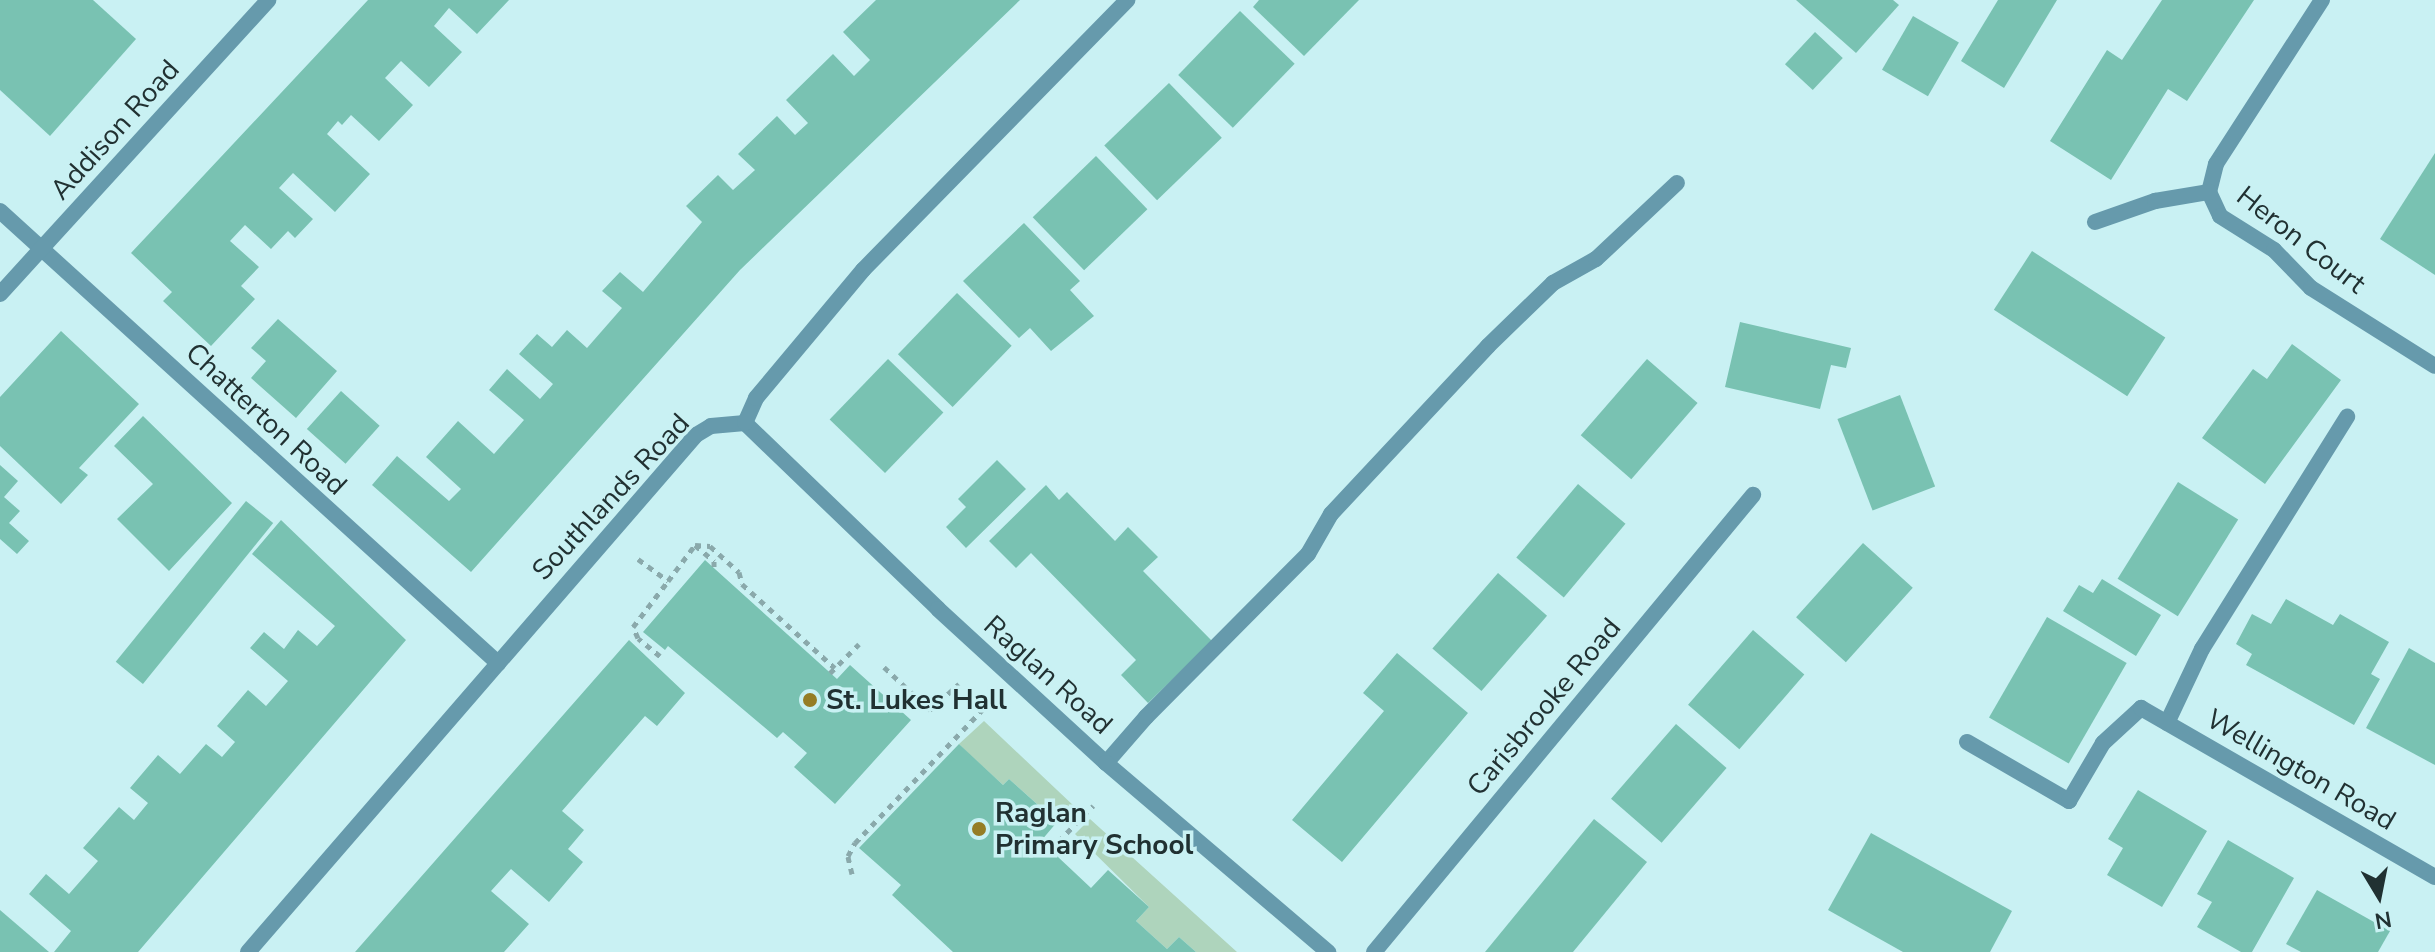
<!DOCTYPE html>
<style>
body{margin:0}
#map{position:relative;width:2435px;height:952px;overflow:hidden;background:#c9f1f3;font-family:"Nunito Sans",sans-serif}
div>[style]{position:absolute}
[style*='--x']{left:calc(var(--x)*1px);top:calc(var(--y)*1px);width:calc(var(--w)*1px);rotate:calc(var(--a)*1deg)}
.green>*{inset:0;background:#aed4bc}
.building>*{inset:0;background:#79c2b2;transform-origin:0 0}
.path>*{height:5px;margin-top:-2.5px;transform-origin:0;background:repeating-linear-gradient(90deg,#8aa9ab 0 6px,transparent 0 12px)}
.service>*{height:16px;margin:-8px;padding:0 8px;transform-origin:8px;border-radius:8px;background:#669aac}
.minor>*{height:16px;margin:-8px;padding:0 8px;transform-origin:8px;border-radius:8px;background:#669aac}
.tertiary>*{height:16px;margin:-8px;padding:0 8px;transform-origin:8px;border-radius:8px;background:#669aac}
.dots>*{width:22px;height:22px;translate:-50% -50%;box-sizing:border-box;border:4px solid #c9f1f3;border-radius:50%}
span{translate:-50% -50%;white-space:nowrap;text-align:center;line-height:1.15;-webkit-text-stroke:7px #c9f1f3;paint-order:stroke}
.street-label{font-size:28px;color:#213132}
.poi-label{font-size:28px;color:#213132;font-weight:700}
.left{translate:0 -50%;text-align:left}
.north{position:absolute;left:2339px;top:856px;width:80px;height:80px;-webkit-text-stroke:6px #c9f1f3;paint-order:stroke;rotate:170deg;font-size:22px;font-weight:700;line-height:32px;text-align:center;color:#213132}
.north::after{content:'';display:block;margin:auto;width:28px;height:36px;background:#213132;clip-path:polygon(50% 0,100% 100%,50% 72%,0 100%)}
</style>
<div id="map">
<div class="green">
<div style="clip-path:polygon(984px 721px,1075px 807px,1055px 820px,1009px 779px,1003px 785px,967px 752px,959px 744px)"></div>
<div style="clip-path:polygon(1090px 819px,1237px 952px,1196px 952px,1179px 937px,1167px 949px,1136px 921px,1149px 907px,1075px 834px)"></div>
</div>
<div class="building">
<div style="clip-path:polygon(0 0,93px 0,136px 39px,50px 136px,0 90px)"></div>
<div style="clip-path:polygon(368px 0,509px 0,477px 34px,449px 8px,434px 26px,462px 52px,429px 87px,401px 61px,385px 78px,413px 105px,379px 141px,351px 115px,342px 125px,338px 121px,327px 134px,370px 174px,335px 212px,293px 173px,279px 188px,313px 219px,295px 238px,288px 231px,271px 249px,245px 225px,230px 241px,259px 267px,241px 286px,255px 299px,211px 346px,163px 301px,172px 292px,131px 253px)"></div>
<div style="clip-path:polygon(876px 0,1020px 0,740px 270px,471px 572px,372px 485px,397px 456px,449px 501px,461px 489px,426px 457px,458px 421px,494px 454px,524px 420px,489px 390px,507px 369px,540px 399px,553px 384px,519px 354px,537px 334px,552px 347px,567px 330px,587px 348px,622px 308px,602px 291px,620px 272px,643px 292px,702px 222px,686px 206px,718px 175px,733px 190px,755px 170px,738px 154px,777px 116px,795px 135px,808px 123px,786px 100px,833px 54px,854px 76px,870px 60px,843px 32px)"></div>
<div style="clip-path:polygon(1259px 0,1359px 0,1304px 56px,1253px 7px)"></div>
<div style="clip-path:polygon(1796px 0,1893px 0,1899px 5px,1856px 53px)"></div>
<div style="clip-path:polygon(1998px 0,2057px 0,2004px 88px,1961px 61px)"></div>
<div style="clip-path:polygon(2162px 0,2254px 0,2187px 101px,2168px 89px,2111px 180px,2050px 141px,2107px 50px,2122px 60px)"></div>
<div style="left:1240px;top:11px;width:76px;height:89px;rotate:44deg"></div>
<div style="left:1913px;top:16px;width:53px;height:62px;rotate:30deg"></div>
<div style="left:1815px;top:32px;width:38px;height:44px;rotate:43deg"></div>
<div style="left:1169px;top:83px;width:76px;height:90px;rotate:46deg"></div>
<div style="clip-path:polygon(2435px 153px,2435px 275px,2380px 239px)"></div>
<div style="left:1096px;top:156px;width:74px;height:88px;rotate:46deg"></div>
<div style="clip-path:polygon(1024px 223px,1080px 281px,1070px 290px,1094px 316px,1051px 351px,1030px 328px,1019px 338px,963px 281px)"></div>
<div style="left:2032px;top:251px;width:159px;height:70px;rotate:33deg"></div>
<div style="left:957px;top:293px;width:76px;height:85px;rotate:44deg"></div>
<div style="clip-path:polygon(278px 319px,337px 371px,296px 418px,251px 378px,266px 361px,251px 348px)"></div>
<div style="clip-path:polygon(1740px 322px,1851px 348px,1846px 368px,1831px 365px,1820px 409px,1725px 387px)"></div>
<div style="clip-path:polygon(61px 331px,139px 404px,79px 468px,88px 475px,61px 504px,0 446px,0 397px)"></div>
<div style="clip-path:polygon(2292px 344px,2341px 380px,2265px 484px,2202px 438px,2253px 369px,2267px 379px)"></div>
<div style="left:888px;top:359px;width:77px;height:84px;rotate:44deg"></div>
<div style="left:1647px;top:359px;width:67px;height:101px;rotate:41deg"></div>
<div style="left:341px;top:391px;width:52px;height:51px;rotate:42deg"></div>
<div style="left:1900px;top:395px;width:98px;height:67px;rotate:69deg"></div>
<div style="clip-path:polygon(143px 416px,232px 503px,169px 571px,117px 519px,153px 484px,114px 446px)"></div>
<div style="clip-path:polygon(997px 460px,1026px 489px,966px 548px,946px 527px,966px 507px,958px 499px)"></div>
<div style="clip-path:polygon(0 465px,18px 481px,4px 497px,20px 511px,9px 523px,29px 541px,17px 554px,0 539px)"></div>
<div style="left:2178px;top:482px;width:71px;height:114px;rotate:32deg"></div>
<div style="left:1578px;top:484px;width:62px;height:96px;rotate:40deg"></div>
<div style="clip-path:polygon(1046px 485px,1059px 500px,1067px 492px,1115px 541px,1128px 527px,1158px 557px,1143px 571px,1212px 641px,1148px 703px,1121px 675px,1136px 660px,1031px 553px,1016px 568px,989px 541px)"></div>
<div style="left:246px;top:501px;width:35px;height:207px;rotate:39deg"></div>
<div style="clip-path:polygon(281px 520px,406px 640px,138px 952px,54px 952px,71px 931px,29px 894px,46px 874px,69px 894px,98px 861px,83px 848px,119px 807px,134px 820px,148px 803px,130px 788px,158px 755px,180px 774px,206px 744px,222px 757px,235px 742px,217px 726px,248px 690px,266px 706px,288px 681px,250px 648px,264px 632px,284px 649px,298px 630px,317px 646px,335px 626px,252px 554px)"></div>
<div style="left:1863px;top:543px;width:67px;height:100px;rotate:42deg"></div>
<div style="clip-path:polygon(705px 560px,837px 679px,850px 665px,911px 720px,835px 804px,794px 767px,807px 753px,783px 732px,777px 738px,668px 646px,665px 650px,643px 632px)"></div>
<div style="left:1498px;top:573px;width:65px;height:100px;rotate:41deg"></div>
<div style="clip-path:polygon(2102px 579px,2161px 615px,2136px 656px,2063px 611px,2079px 585px,2093px 593px)"></div>
<div style="clip-path:polygon(2286px 599px,2333px 625px,2340px 614px,2389px 642px,2371px 674px,2380px 679px,2354px 725px,2246px 665px,2252px 654px,2236px 644px,2252px 614px,2271px 624px)"></div>
<div style="left:2047px;top:617px;width:92px;height:116px;rotate:30deg"></div>
<div style="left:1753px;top:630px;width:68px;height:99px;rotate:41deg"></div>
<div style="clip-path:polygon(629px 640px,685px 693px,657px 726px,645px 716px,562px 811px,584px 830px,568px 849px,583px 862px,549px 902px,511px 869px,491px 891px,529px 924px,504px 952px,355px 952px)"></div>
<div style="clip-path:polygon(2409px 648px,2435px 663px,2435px 765px,2366px 728px)"></div>
<div style="clip-path:polygon(1397px 653px,1468px 713px,1342px 862px,1292px 820px,1384px 711px,1363px 693px)"></div>
<div style="left:1676px;top:724px;width:67px;height:99px;rotate:41deg"></div>
<div style="clip-path:polygon(959px 744px,1003px 785px,1009px 779px,1057px 822px,1041px 841px,1091px 888px,1108px 870px,1149px 907px,1136px 921px,1167px 949px,1179px 937px,1196px 952px,953px 952px,892px 895px,901px 885px,859px 848px)"></div>
<div style="clip-path:polygon(2138px 790px,2207px 831px,2162px 907px,2107px 875px,2123px 848px,2108px 839px)"></div>
<div style="clip-path:polygon(1594px 819px,1647px 862px,1573px 952px,1485px 952px)"></div>
<div style="clip-path:polygon(1871px 833px,2012px 911px,1990px 952px,1903px 952px,1828px 910px)"></div>
<div style="clip-path:polygon(2228px 840px,2294px 878px,2252px 952px,2241px 952px,2197px 927px,2212px 902px,2197px 894px)"></div>
<div style="clip-path:polygon(2317px 890px,2390px 931px,2378px 952px,2301px 952px,2286px 944px)"></div>
<div style="clip-path:polygon(0 910px,49px 952px,0 952px)"></div>
</div>
<div class="path">
<div style="--x:695;--y:545;--w:25;--a:40"></div>
<div style="--x:714;--y:561;--w:8;--a:90"></div>
<div style="--x:638;--y:559;--w:37;--a:36"></div>
<div style="--x:668;--y:581;--w:45;--a:-53.1"></div>
<div style="--x:695;--y:545;--w:15;--a:4"></div>
<div style="--x:710;--y:546;--w:39;--a:42"></div>
<div style="--x:739;--y:572;--w:12;--a:76"></div>
<div style="--x:742;--y:584;--w:125;--a:42.1"></div>
<div style="--x:660;--y:656;--w:28;--a:-141"></div>
<div style="--x:638;--y:638;--w:12;--a:-114"></div>
<div style="--x:633;--y:627;--w:58;--a:-52.7"></div>
<div style="--x:884;--y:667;--w:63;--a:43.1"></div>
<div style="--x:930;--y:710;--w:39;--a:-42"></div>
<div style="--x:830;--y:673;--w:41;--a:-45"></div>
<div style="--x:1050;--y:850;--w:62;--a:-45.7"></div>
<div style="--x:852;--y:874;--w:18;--a:-103"></div>
<div style="--x:848;--y:856;--w:15;--a:-62"></div>
<div style="--x:855;--y:843;--w:187;--a:-46.3"></div>
</div>
<div class="service">
<div style="--x:2167;--y:723;--w:82;--a:-64.7"></div>
<div style="--x:2202;--y:649;--w:274;--a:-58"></div>
<div style="--x:1967;--y:742;--w:118;--a:30"></div>
<div style="--x:2069;--y:801;--w:67;--a:-59.6"></div>
<div style="--x:2103;--y:743;--w:52;--a:-42.6"></div>
<div style="--x:1106;--y:763;--w:61;--a:-49"></div>
<div style="--x:1146;--y:717;--w:230;--a:-45.2"></div>
<div style="--x:1308;--y:554;--w:46;--a:-60.1"></div>
<div style="--x:1331;--y:514;--w:230;--a:-46.9"></div>
<div style="--x:1488;--y:346;--w:91;--a:-44.1"></div>
<div style="--x:1553;--y:283;--w:49;--a:-29.2"></div>
<div style="--x:1596;--y:259;--w:111;--a:-43.2"></div>
</div>
<div class="minor">
<div style="--x:2322;--y:0;--w:195;--a:122.9"></div>
<div style="--x:2216;--y:164;--w:29;--a:104"></div>
<div style="--x:2209;--y:192;--w:26;--a:65"></div>
<div style="--x:2220;--y:216;--w:64;--a:32.2"></div>
<div style="--x:2274;--y:250;--w:53;--a:45.8"></div>
<div style="--x:2311;--y:288;--w:146;--a:32.2"></div>
<div style="--x:0;--y:211;--w:673;--a:42.23"></div>
<div style="--x:2095;--y:222;--w:64;--a:-19.3"></div>
<div style="--x:2155;--y:201;--w:55;--a:-9.5"></div>
<div style="--x:0;--y:294;--w:398;--a:-47.6"></div>
<div style="--x:745;--y:423;--w:268;--a:43.9"></div>
<div style="--x:938;--y:609;--w:228;--a:42.5"></div>
<div style="--x:1106;--y:763;--w:292;--a:40.4"></div>
<div style="--x:2141;--y:708;--w:339;--a:29.9"></div>
<div style="--x:1374;--y:952;--w:594;--a:-50.33"></div>
</div>
<div class="tertiary">
<div style="--x:248;--y:952;--w:684;--a:-49.09"></div>
<div style="--x:696;--y:435;--w:17;--a:-31"></div>
<div style="--x:711;--y:426;--w:34;--a:-5"></div>
<div style="--x:745;--y:423;--w:27;--a:-66"></div>
<div style="--x:756;--y:398;--w:167;--a:-50.1"></div>
<div style="--x:863;--y:270;--w:378;--a:-45.6"></div>
</div>
<div class="dots">
<div style="left:810px;top:700px;background:#957d25"></div>
<div style="left:979px;top:829px;background:#957d25"></div>
</div>
<div class="street-label">
<span style="left:115px;top:130px;rotate:-48deg">Addison Road</span>
<span style="left:2301px;top:240px;rotate:38deg">Heron Court</span>
<span style="left:266px;top:419px;rotate:43deg">Chatterton Road</span>
<span style="left:611px;top:497px;rotate:-47deg">Southlands Road</span>
<span style="left:1048px;top:675px;rotate:42deg">Raglan Road</span>
<span style="left:1544px;top:707px;rotate:-50deg">Carisbrooke Road</span>
<span style="left:2301px;top:770px;rotate:30deg">Wellington Road</span>
</div>
<div class="poi-label">
<span class="left" style="left:826px;top:700px">St. Lukes Hall</span>
<span class="left" style="left:995px;top:829px">Raglan<br>Primary School</span>
</div>
<div class="north">N</div>
</div>
